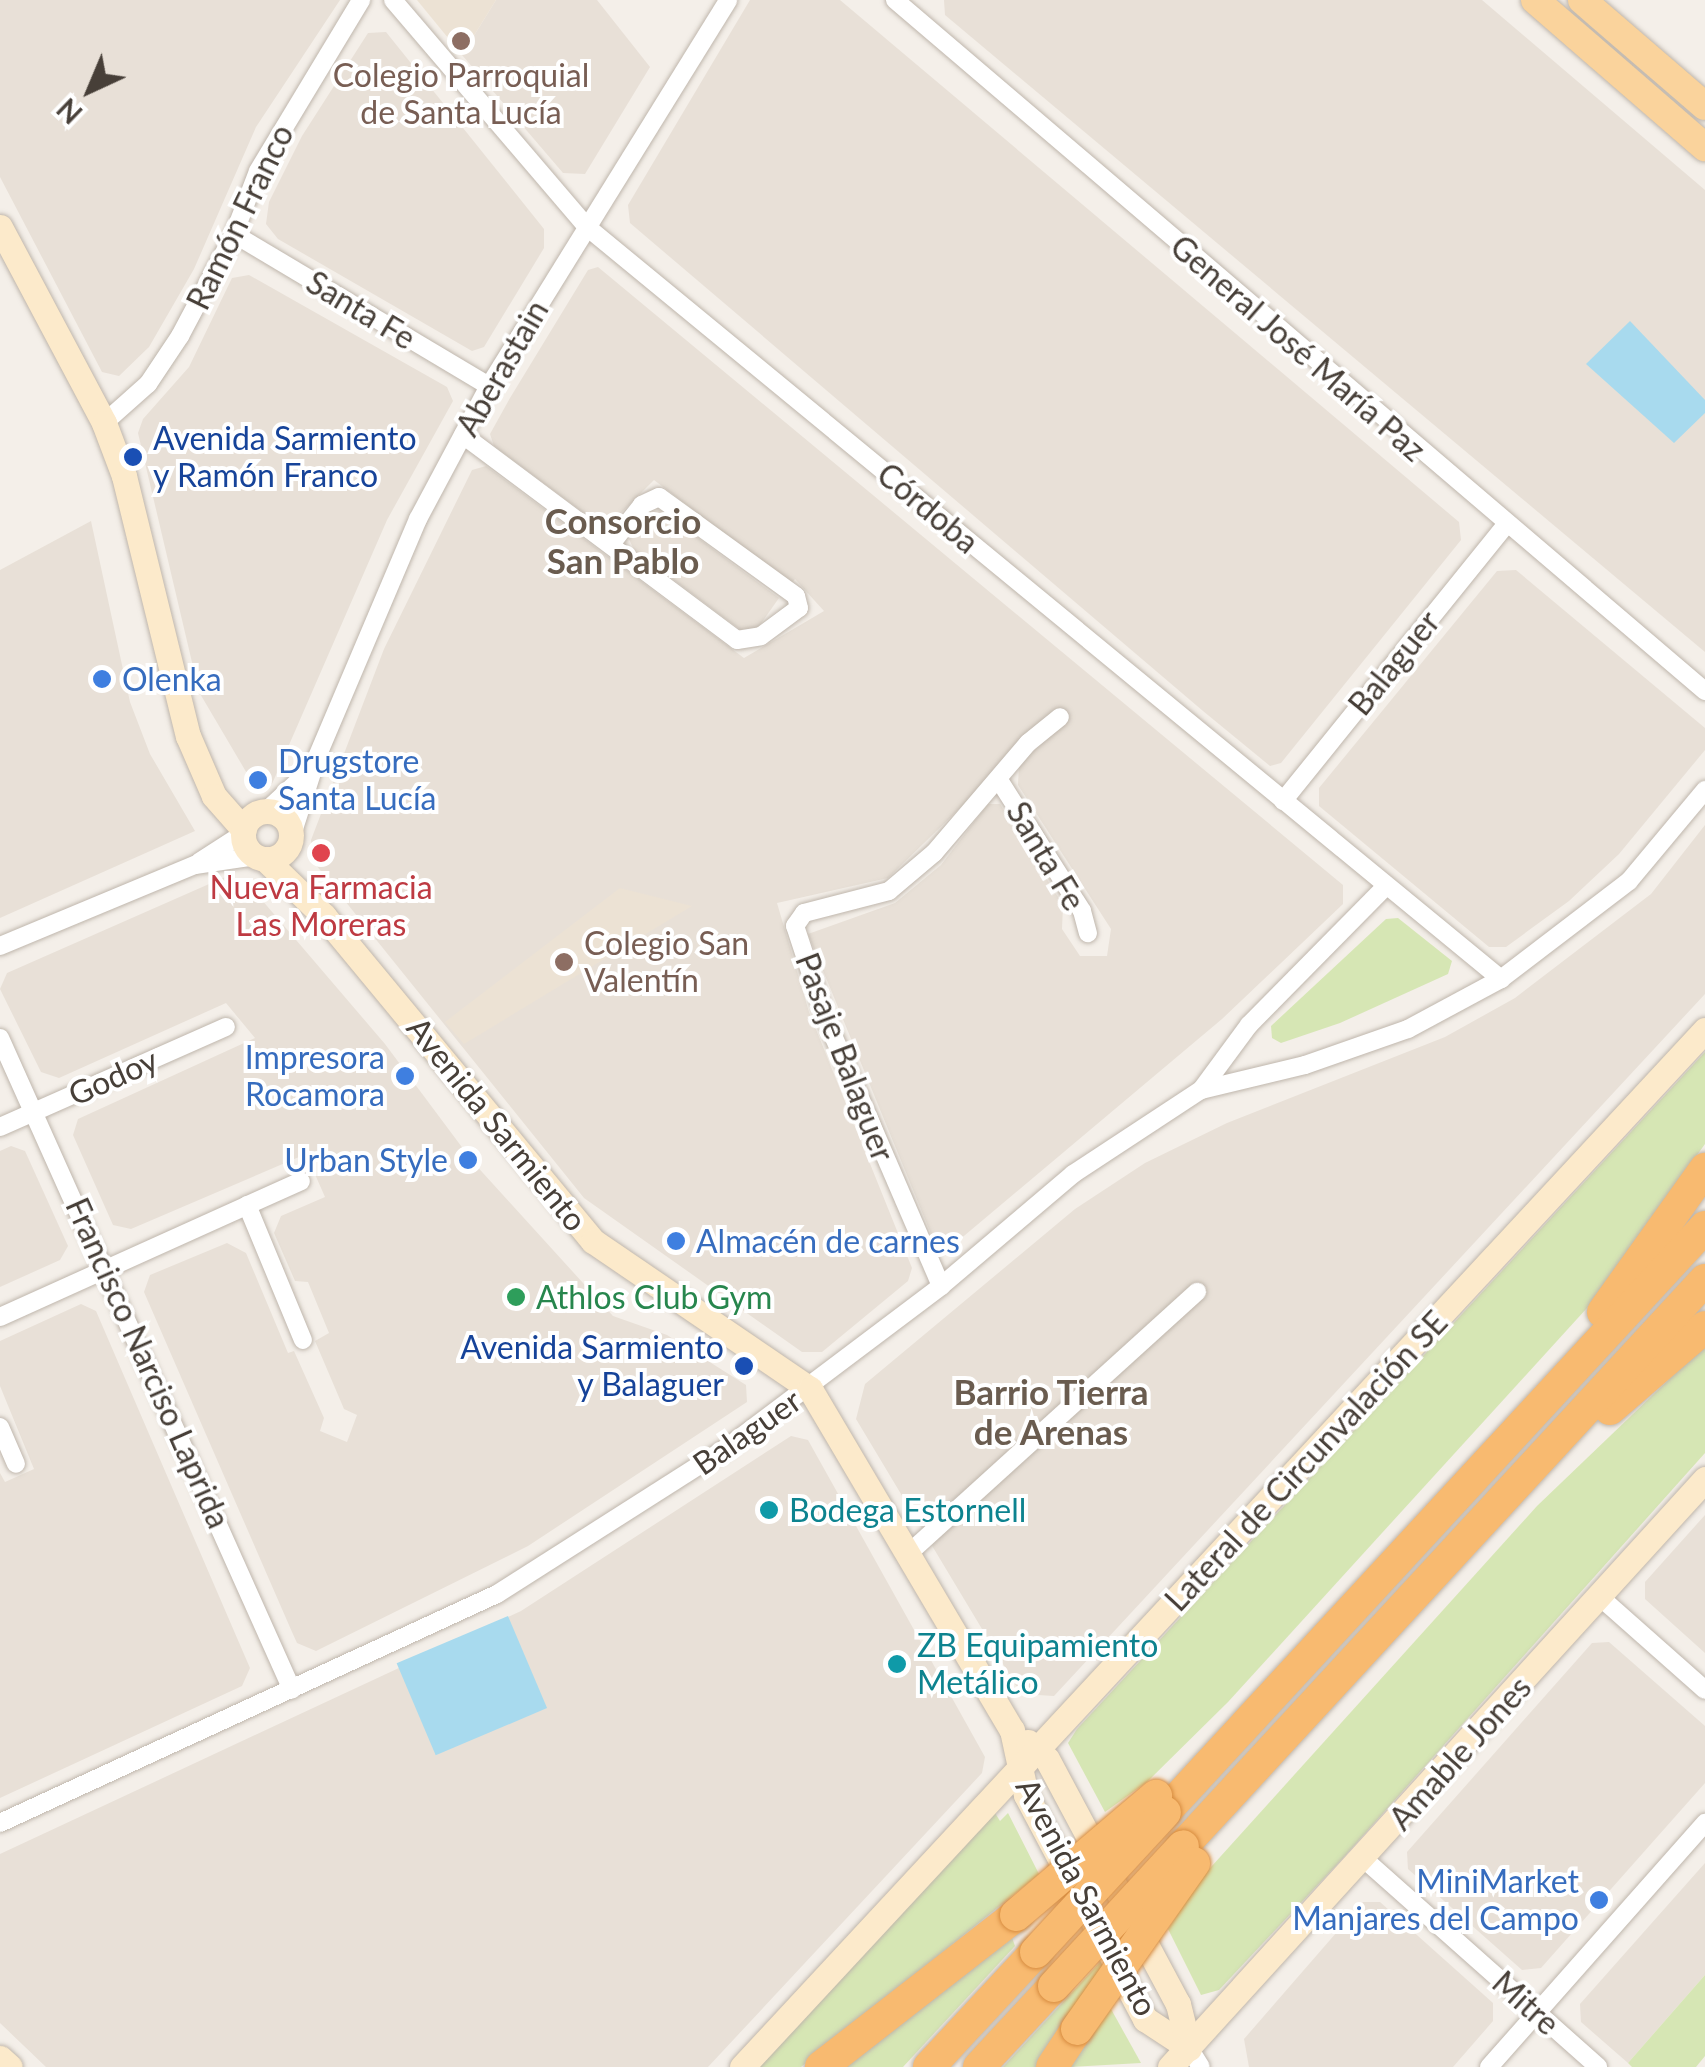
<!DOCTYPE html>
<meta charset="utf-8">
<style>
body{margin:0}
#map{position:relative;width:1705px;height:2067px;overflow:hidden;background:#f4efe9;font-family:Lato,sans-serif}
div>[style]{position:absolute}
[style*='--x']{left:calc(var(--x)*1px);top:calc(var(--y)*1px);width:calc(var(--w)*1px);rotate:calc(var(--a)*1deg)}
.residential>*{inset:0;background:#e8e0d7}
.education>*{inset:0;background:#ece2d4}
.green>*{inset:0;background:#d6e6b4}
.water>*{inset:0;background:#a8daee;transform-origin:0 0}
.roads{filter:drop-shadow(0 0 2px #bfb6ac) drop-shadow(0 0 2px #bfb6ac)}
.street>*{height:18px;margin:-9px;padding:0 9px;transform-origin:9px;border-radius:9px;background:#fff}
.secondary>*{height:25px;margin:-12.5px;padding:0 12.5px;transform-origin:12.5px;border-radius:12.5px;background:#fceacb}
.secondary>.ring{margin:-12.5px;padding:0;box-sizing:content-box;background:none;border:25px solid #fceacb;border-radius:50%}
.primary>*{height:28px;margin:-14px;padding:0 14px;transform-origin:14px;border-radius:14px;background:#fad39c}
.highway>*{height:32px;margin:-16px;padding:0 16px;transform-origin:16px;border-radius:16px;background:#f8ba70}
.bridges{filter:drop-shadow(0 0 2px #d78c40) drop-shadow(0 0 2px #d78c40)}
.highway-bridge>*{height:32px;margin:-16px;padding:0 16px;transform-origin:16px;border-radius:16px;background:#f8ba70}
.dots>*{width:28px;height:28px;translate:-50% -50%;box-sizing:border-box;border:5px solid #fff;border-radius:50%}
span{translate:-50% -50%;white-space:nowrap;text-align:center;line-height:1.15;-webkit-text-stroke:8px #fff;paint-order:stroke}
.education-label{font-size:32px;color:#785e54}
.left{translate:0 -50%;text-align:left}
.street-label{font-size:32px;color:#473f38}
.transit-label{font-size:32px;color:#164399}
.right{translate:-100% -50%;text-align:right}
.shop-label{font-size:32px;color:#366cbe}
.health-label{font-size:32px;color:#be3a42}
.leisure-label{font-size:32px;color:#27864d}
.culture-label{font-size:32px;color:#0d838f}
.neighbourhood-label{font-size:35px;color:#6a5c4f;font-weight:700}
.north{position:absolute;left:40px;top:40px;width:100px;height:100px;-webkit-text-stroke:8px #fff;paint-order:stroke;rotate:224deg;font-size:28px;font-weight:700;line-height:40px;text-align:center;color:#473f38}
.north::after{content:'';display:block;margin:auto;width:35px;height:45px;background:#473f38;clip-path:polygon(50% 0,100% 100%,50% 72%,0 100%)}
</style>
<div id="map">
<div class="residential">
<div style="clip-path:polygon(0 0,340px 0,256px 127px,194px 269px,149px 347px,119px 376px,102px 372px,0 177px)"></div>
<div style="clip-path:polygon(496px 0,597px 0,650px 67px,585px 174px,563px 173px,462px 55px)"></div>
<div style="clip-path:polygon(750px 0,840px 0,1459px 522px,1461px 540px,1281px 763px,1270px 766px,1203px 711px,630px 223px,628px 205px)"></div>
<div style="clip-path:polygon(944px 0,1482px 0,1705px 190px,1705px 652px,945px 15px)"></div>
<div style="clip-path:polygon(386px 32px,544px 229px,544px 248px,484px 347px,472px 351px,278px 239px,266px 224px,269px 202px,302px 136px,368px 33px)"></div>
<div style="clip-path:polygon(598px 267px,1343px 885px,1343px 904px,1222px 1019px,952px 1246px,934px 1241px,808px 934px,895px 903px,941px 865px,988px 804px,1000px 804px,1063px 905px,1062px 929px,1080px 956px,1107px 956px,1111px 929px,1018px 785px,1019px 765px,1068px 718px,1063px 708px,888px 878px,777px 903px,809px 1012px,912px 1268px,908px 1281px,822px 1352px,802px 1352px,584px 1198px,312px 860px,311px 840px,384px 649px,472px 470px,486px 466px,744px 658px,824px 611px,795px 579px,791px 584px,654px 480px,610px 524px,600px 525px,494px 446px,490px 434px,510px 398px,588px 270px)"></div>
<div style="clip-path:polygon(249px 275px,447px 387px,453px 401px,387px 520px,272px 784px,255px 787px,199px 692px,138px 433px,143px 419px,189px 367px,232px 278px)"></div>
<div style="clip-path:polygon(660px 510px,779px 598px,757px 629px,742px 631px,634px 550px,629px 539px,650px 512px)"></div>
<div style="clip-path:polygon(91px 521px,130px 702px,150px 754px,195px 831px,0 918px,0 570px)"></div>
<div style="clip-path:polygon(1516px 570px,1705px 728px,1705px 750px,1619px 854px,1569px 901px,1506px 947px,1489px 947px,1319px 806px,1319px 788px,1497px 571px)"></div>
<div style="clip-path:polygon(1705px 825px,1705px 994px,1054px 1696px,1021px 1694px,856px 1419px,865px 1384px,1075px 1209px,1145px 1163px,1227px 1123px,1445px 1037px,1515px 998px,1651px 894px)"></div>
<div style="clip-path:polygon(225px 877px,244px 879px,385px 1044px,473px 1162px,613px 1316px,667px 1335px,746px 1385px,747px 1402px,528px 1546px,316px 1651px,297px 1643px,292px 1632px,144px 1292px,150px 1275px,227px 1243px,246px 1253px,288px 1353px,294px 1351px,324px 1418px,320px 1431px,347px 1442px,357px 1415px,344px 1409px,315px 1341px,329px 1333px,308px 1282px,295px 1281px,274px 1233px,281px 1216px,325px 1197px,306px 1154px,131px 1229px,113px 1225px,73px 1135px,78px 1119px,255px 1038px,226px 1003px,59px 1078px,41px 1072px,0 989px,7px 973px)"></div>
<div style="clip-path:polygon(11px 1146px,25px 1151px,68px 1246px,60px 1260px,0 1287px,0 1151px)"></div>
<div style="clip-path:polygon(81px 1304px,96px 1311px,250px 1668px,242px 1686px,0 1798px,0 1473px,5px 1482px,34px 1469px,0 1386px,0 1341px)"></div>
<div style="clip-path:polygon(791px 1436px,808px 1440px,985px 1757px,982px 1773px,708px 2067px,46px 2067px,0 2023px,0 1854px,521px 1611px)"></div>
<div style="clip-path:polygon(1705px 1515px,1705px 1653px,1645px 1599px,1645px 1582px)"></div>
<div style="clip-path:polygon(1609px 1642px,1705px 1726px,1705px 1783px,1541px 1968px,1522px 1970px,1408px 1869px,1407px 1852px,1592px 1643px)"></div>
<div style="clip-path:polygon(1705px 1863px,1705px 1975px,1628px 2063px,1581px 2022px,1580px 2004px)"></div>
<div style="clip-path:polygon(1363px 1902px,1380px 1902px,1493px 2003px,1493px 2021px,1453px 2067px,1249px 2067px,1244px 2039px)"></div>
</div>
<div class="education">
<div style="clip-path:polygon(417px 0,496px 0,462px 55px)"></div>
<div style="clip-path:polygon(620px 888px,692px 906px,464px 1044px,445px 1022px)"></div>
</div>
<div class="green">
<div style="clip-path:polygon(1398px 918px,1452px 961px,1448px 974px,1340px 1023px,1281px 1043px,1272px 1038px,1271px 1026px,1386px 919px)"></div>
<div style="clip-path:polygon(1705px 1052px,1705px 1144px,1587px 1308px,1228px 1702px,1147px 1782px,1105px 1812px,1068px 1743px,1077px 1729px)"></div>
<div style="clip-path:polygon(1705px 1345px,1705px 1453px,1343px 1858px,1219px 1990px,1201px 1995px,1168px 1929px,1202px 1877px,1537px 1506px)"></div>
<div style="clip-path:polygon(995px 1813px,1000px 1821px,1008px 1813px,1039px 1874px,801px 2067px,755px 2067px)"></div>
<div style="clip-path:polygon(1140px 1919px,1042px 2067px,1003px 2067px)"></div>
<div style="clip-path:polygon(1010px 1932px,1015px 1946px,903px 2067px,832px 2067px)"></div>
<div style="clip-path:polygon(1705px 1975px,1705px 2056px,1696px 2067px,1632px 2067px,1628px 2063px)"></div>
<div style="clip-path:polygon(1111px 2009px,1141px 2063px,1070px 2067px)"></div>
</div>
<div class="water">
<div style="clip-path:polygon(1630px 321px,1705px 400px,1705px 413px,1674px 443px,1586px 364px)"></div>
<div style="left:508px;top:1616px;width:100px;height:121px;rotate:67deg"></div>
</div>
<div class="roads">
<div class="street">
<div style="--x:393;--y:0;--w:299;--a:49.5"></div>
<div style="--x:587;--y:227;--w:1184;--a:39.45"></div>
<div style="--x:895;--y:0;--w:1065;--a:40.47"></div>
<div style="--x:234;--y:234;--w:297;--a:30.8"></div>
<div style="--x:104;--y:423;--w:59;--a:-41.6"></div>
<div style="--x:148;--y:384;--w:58;--a:-56.3"></div>
<div style="--x:180;--y:336;--w:115;--a:-62.1"></div>
<div style="--x:234;--y:234;--w:67;--a:-69.1"></div>
<div style="--x:258;--y:171;--w:200;--a:-58.9"></div>
<div style="--x:463;--y:435;--w:342;--a:36.8"></div>
<div style="--x:737;--y:640;--w:24;--a:-9"></div>
<div style="--x:761;--y:636;--w:47;--a:-36.4"></div>
<div style="--x:799;--y:608;--w:12;--a:-104"></div>
<div style="--x:796;--y:596;--w:169;--a:-144.1"></div>
<div style="--x:659;--y:497;--w:19;--a:155"></div>
<div style="--x:642;--y:505;--w:50;--a:128.5"></div>
<div style="--x:999;--y:780;--w:155;--a:57.6"></div>
<div style="--x:1082;--y:911;--w:23;--a:75"></div>
<div style="--x:1283;--y:801;--w:353;--a:-51.1"></div>
<div style="--x:266;--y:811;--w:54;--a:-42.8"></div>
<div style="--x:292;--y:835;--w:82;--a:-72.2"></div>
<div style="--x:317;--y:757;--w:259;--a:-67"></div>
<div style="--x:418;--y:519;--w:151;--a:-61.9"></div>
<div style="--x:489;--y:386;--w:454;--a:-58.2"></div>
<div style="--x:199;--y:862;--w:54;--a:-32.8"></div>
<div style="--x:0;--y:946;--w:211;--a:-22.6"></div>
<div style="--x:195;--y:865;--w:63;--a:-8.3"></div>
<div style="--x:0;--y:1038;--w:714;--a:65.87"></div>
<div style="--x:1201;--y:1090;--w:107;--a:-13.5"></div>
<div style="--x:1305;--y:1065;--w:109;--a:-19.3"></div>
<div style="--x:1408;--y:1029;--w:106;--a:-28.3"></div>
<div style="--x:1501;--y:979;--w:161;--a:-37.4"></div>
<div style="--x:1629;--y:881;--w:119;--a:-50.1"></div>
<div style="--x:0;--y:1127;--w:247;--a:-23.9"></div>
<div style="--x:247;--y:1205;--w:146;--a:67.5"></div>
<div style="--x:941;--y:1286;--w:293;--a:-113.3"></div>
<div style="--x:825;--y:1017;--w:96;--a:-108.2"></div>
<div style="--x:795;--y:926;--w:16;--a:-55"></div>
<div style="--x:804;--y:913;--w:88;--a:-14.5"></div>
<div style="--x:889;--y:891;--w:59;--a:-40.2"></div>
<div style="--x:934;--y:853;--w:145;--a:-49.5"></div>
<div style="--x:1028;--y:743;--w:41;--a:-39.1"></div>
<div style="--x:0;--y:1317;--w:330;--a:-24.3"></div>
<div style="--x:0;--y:1427;--w:40;--a:66.6"></div>
<div style="--x:909;--y:1553;--w:389;--a:-42.2"></div>
<div style="--x:1600;--y:1597;--w:140;--a:41.5"></div>
<div style="--x:0;--y:1823;--w:547;--a:-24.74"></div>
<div style="--x:497;--y:1594;--w:270;--a:-32.5"></div>
<div style="--x:725;--y:1449;--w:271;--a:-37"></div>
<div style="--x:941;--y:1286;--w:173;--a:-40.3"></div>
<div style="--x:1073;--y:1174;--w:153;--a:-33.3"></div>
<div style="--x:1201;--y:1090;--w:81;--a:-53.6"></div>
<div style="--x:1249;--y:1025;--w:195;--a:-45.4"></div>
<div style="--x:1364;--y:1859;--w:313;--a:41.6"></div>
<div style="--x:1189;--y:2048;--w:22;--a:58"></div>
<div style="--x:1489;--y:2067;--w:326;--a:-48.5"></div>
</div>
<div class="secondary">
<div style="--x:0;--y:227;--w:222;--a:62"></div>
<div style="--x:104;--y:423;--w:57;--a:69.3"></div>
<div style="--x:124;--y:476;--w:268;--a:76.2"></div>
<div style="--x:188;--y:736;--w:65;--a:66.6"></div>
<div style="--x:214;--y:796;--w:45;--a:48.6"></div>
<div class="ring" style="left:243px;top:811px;width:23px;height:23px"></div>
<div style="--x:265;--y:859;--w:82;--a:44"></div>
<div style="--x:324;--y:916;--w:422;--a:50.4"></div>
<div style="--x:593;--y:1241;--w:263;--a:34.3"></div>
<div style="--x:810;--y:1389;--w:396;--a:59.4"></div>
<div style="--x:1012;--y:1730;--w:66;--a:77.8"></div>
<div style="--x:1026;--y:1795;--w:254;--a:62"></div>
<div style="--x:1145;--y:2019;--w:53;--a:33.4"></div>
<div style="--x:1028;--y:1742;--w:25;--a:42"></div>
<div style="--x:1047;--y:1759;--w:278;--a:61.9"></div>
<div style="--x:1178;--y:2004;--w:45;--a:76"></div>
<div style="--x:0;--y:2058;--w:13;--a:42"></div>
<div style="--x:742;--y:2067;--w:1415;--a:-47.12"></div>
<div style="--x:1170;--y:2067;--w:795;--a:-47.7"></div>
</div>
<div class="primary">
<div style="--x:1535;--y:0;--w:225;--a:40.9"></div>
<div style="--x:1582;--y:0;--w:162;--a:40.8"></div>
</div>
<div class="highway">
<div style="--x:1603;--y:1312;--w:176;--a:-54.5"></div>
<div style="--x:1610;--y:1409;--w:125;--a:-40.8"></div>
<div style="--x:1165;--y:1812;--w:796;--a:-47.29"></div>
<div style="--x:1183;--y:1846;--w:770;--a:-47.32"></div>
<div style="--x:821;--y:2067;--w:247;--a:-37.9"></div>
<div style="--x:929;--y:2067;--w:157;--a:-47.1"></div>
<div style="--x:979;--y:2067;--w:110;--a:-47.2"></div>
<div style="--x:1052;--y:2067;--w:45;--a:-56.7"></div>
</div>
</div>
<div class="bridges">
<div class="highway-bridge">
<div style="--x:1016;--y:1915;--w:184;--a:-40.4"></div>
<div style="--x:1036;--y:1952;--w:190;--a:-47.3"></div>
<div style="--x:1054;--y:1986;--w:190;--a:-47.3"></div>
<div style="--x:1077;--y:2029;--w:203;--a:-54.8"></div>
</div>
</div>
<div class="dots">
<div style="left:461px;top:41px;background:#8d6e63"></div>
<div style="left:133px;top:457px;background:#1a4fb4"></div>
<div style="left:102px;top:679px;background:#3f7fe0"></div>
<div style="left:258px;top:780px;background:#3f7fe0"></div>
<div style="left:321px;top:853px;background:#e0444e"></div>
<div style="left:564px;top:962px;background:#8d6e63"></div>
<div style="left:405px;top:1076px;background:#3f7fe0"></div>
<div style="left:468px;top:1160px;background:#3f7fe0"></div>
<div style="left:676px;top:1241px;background:#3f7fe0"></div>
<div style="left:516px;top:1297px;background:#2e9e5b"></div>
<div style="left:744px;top:1366px;background:#1a4fb4"></div>
<div style="left:769px;top:1510px;background:#0f9aa8"></div>
<div style="left:897px;top:1664px;background:#0f9aa8"></div>
<div style="left:1599px;top:1900px;background:#3f7fe0"></div>
</div>
<div class="education-label">
<span style="left:461px;top:94px">Colegio Parroquial<br>de Santa Lucía</span>
<span class="left" style="left:584px;top:962px">Colegio San<br>Valentín</span>
</div>
<div class="street-label">
<span style="left:240px;top:217px;rotate:-64deg">Ramón Franco</span>
<span style="left:361px;top:310px;rotate:31deg">Santa Fe</span>
<span style="left:1298px;top:348px;rotate:41deg">General José María Paz</span>
<span style="left:502px;top:368px;rotate:-60deg">Aberastain</span>
<span style="left:928px;top:508px;rotate:40deg">Córdoba</span>
<span style="left:1394px;top:663px;rotate:-51deg">Balaguer</span>
<span style="left:1046px;top:856px;rotate:59deg">Santa Fe</span>
<span style="left:845px;top:1057px;rotate:69deg">Pasaje Balaguer</span>
<span style="left:113px;top:1077px;rotate:-24deg">Godoy</span>
<span style="left:497px;top:1124px;rotate:51deg">Avenida Sarmiento</span>
<span style="left:148px;top:1363px;rotate:66deg">Francisco Narciso Laprida</span>
<span style="left:747px;top:1432px;rotate:-35deg">Balaguer</span>
<span style="left:1306px;top:1461px;rotate:-47deg">Lateral de Circunvalación SE</span>
<span style="left:1460px;top:1753px;rotate:-48deg">Amable Jones</span>
<span style="left:1087px;top:1897px;rotate:62deg">Avenida Sarmiento</span>
<span style="left:1526px;top:2003px;rotate:42deg">Mitre</span>
</div>
<div class="transit-label">
<span class="left" style="left:153px;top:457px">Avenida Sarmiento<br>y Ramón Franco</span>
<span class="right" style="left:724px;top:1366px">Avenida Sarmiento<br>y Balaguer</span>
</div>
<div class="shop-label">
<span class="left" style="left:122px;top:679px">Olenka</span>
<span class="left" style="left:278px;top:780px">Drugstore<br>Santa Lucía</span>
<span class="right" style="left:385px;top:1076px">Impresora<br>Rocamora</span>
<span class="right" style="left:448px;top:1160px">Urban Style</span>
<span class="left" style="left:696px;top:1241px">Almacén de carnes</span>
<span class="right" style="left:1579px;top:1900px">MiniMarket<br>Manjares del Campo</span>
</div>
<div class="health-label">
<span style="left:321px;top:906px">Nueva Farmacia<br>Las Moreras</span>
</div>
<div class="leisure-label">
<span class="left" style="left:536px;top:1297px">Athlos Club Gym</span>
</div>
<div class="culture-label">
<span class="left" style="left:789px;top:1510px">Bodega Estornell</span>
<span class="left" style="left:917px;top:1664px">ZB Equipamiento<br>Metálico</span>
</div>
<div class="neighbourhood-label">
<span style="left:623px;top:540px">Consorcio<br>San Pablo</span>
<span style="left:1051px;top:1411px">Barrio Tierra<br>de Arenas</span>
</div>
<div class="north">N</div>
</div>
